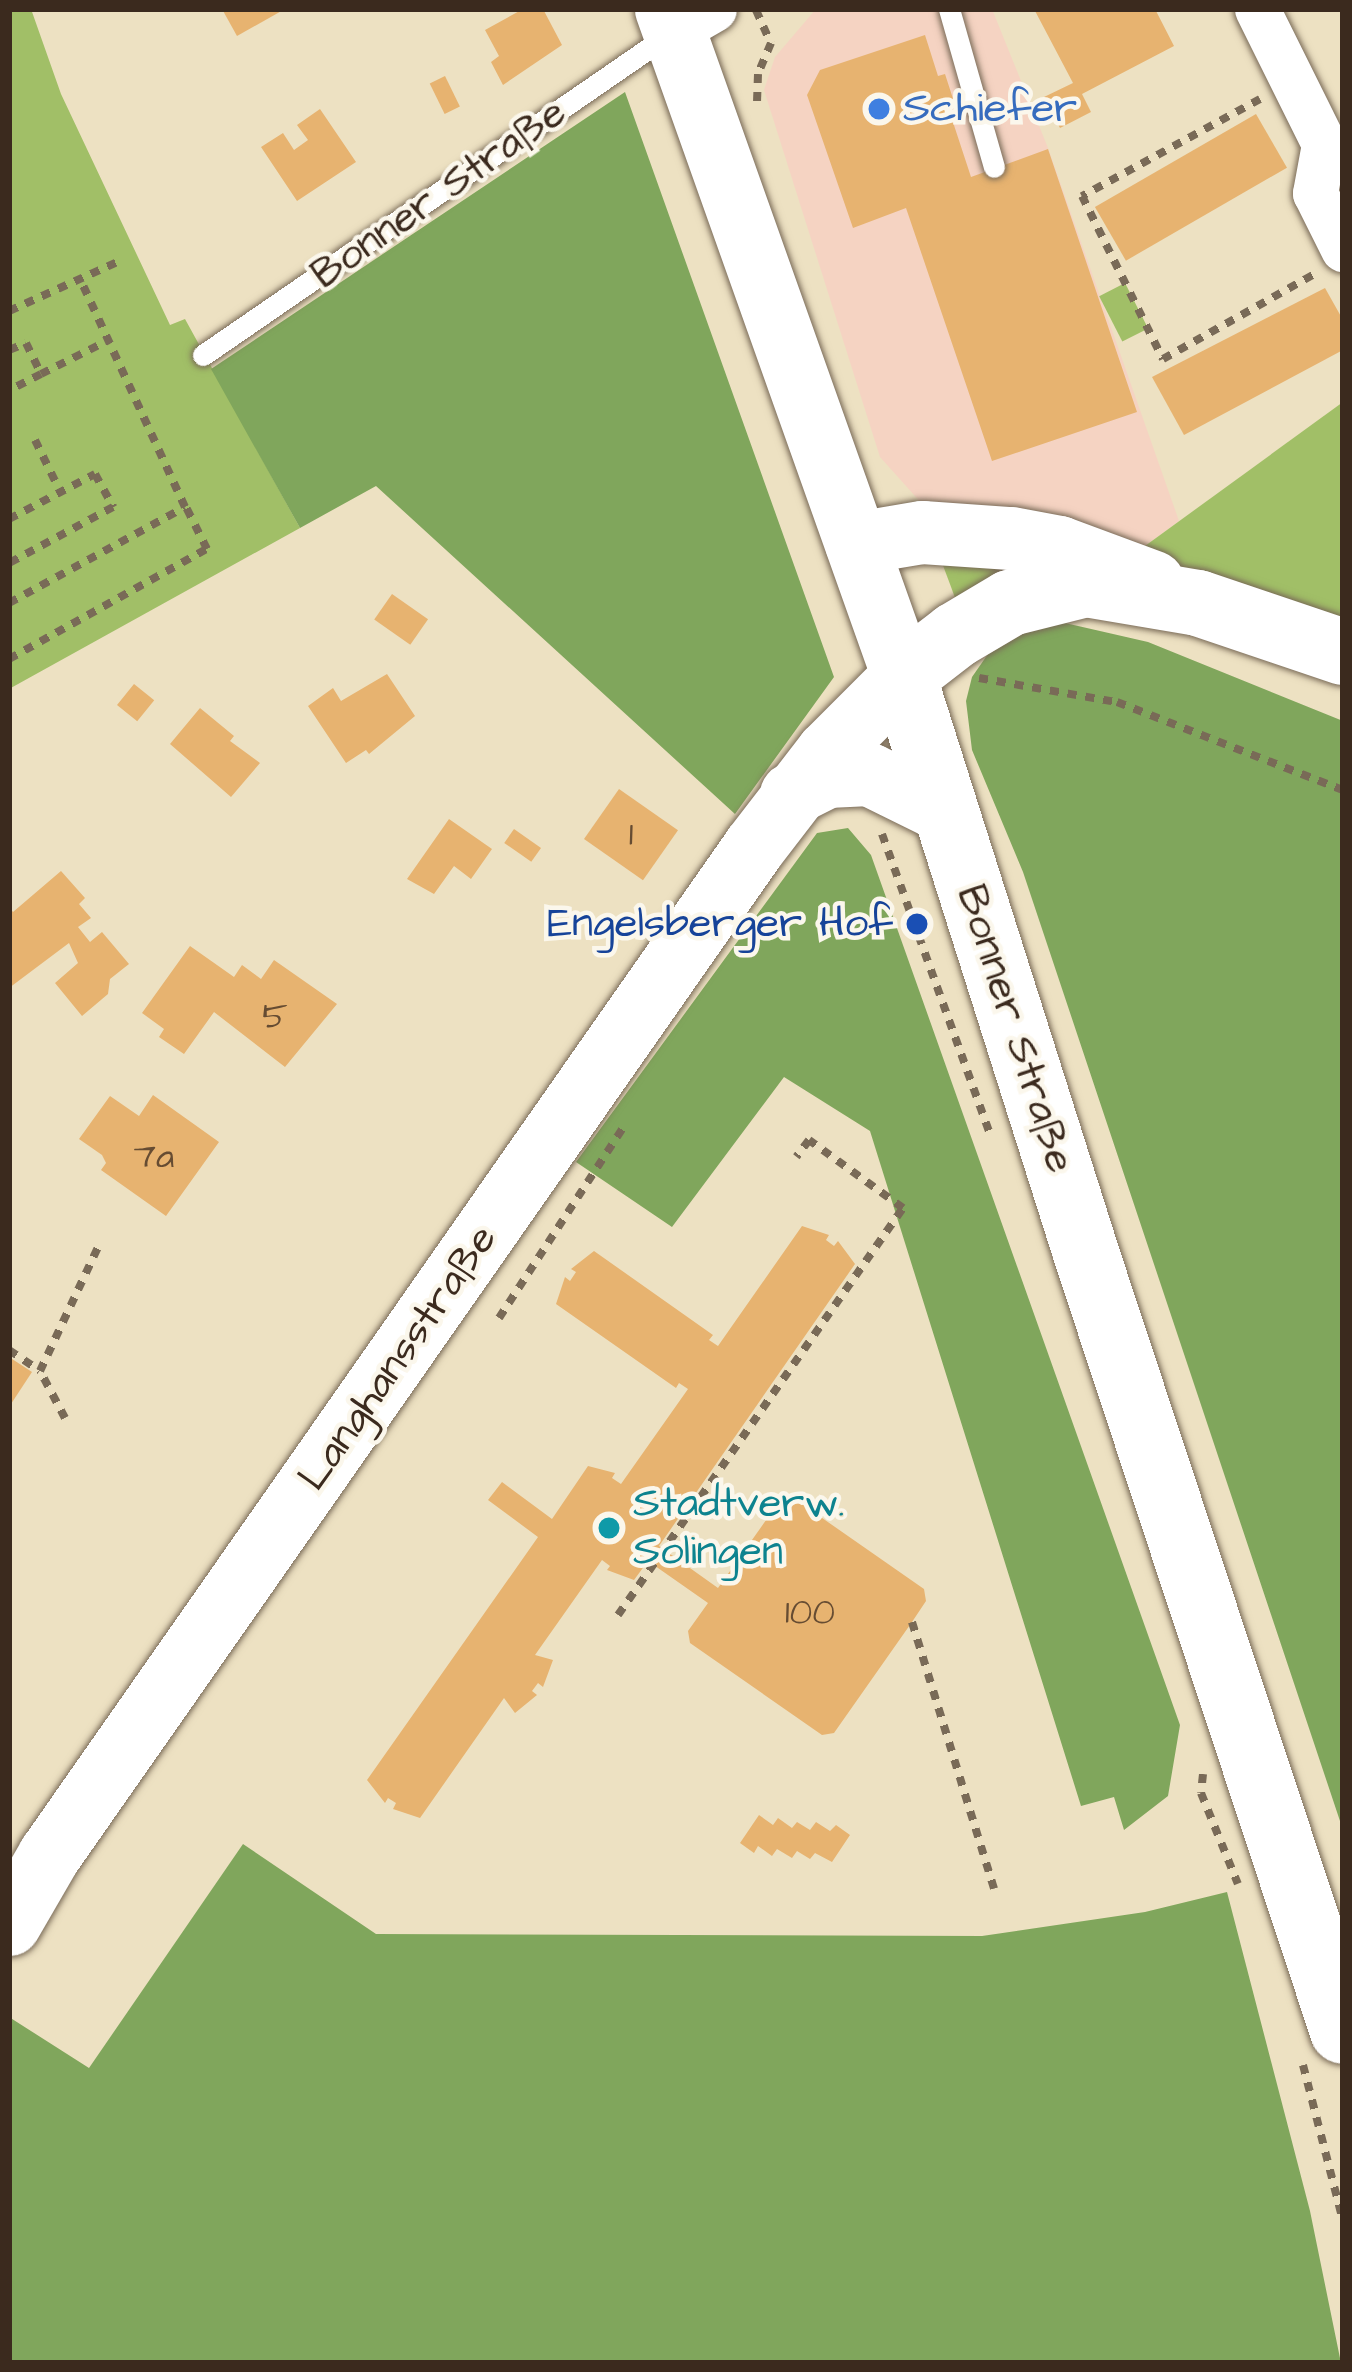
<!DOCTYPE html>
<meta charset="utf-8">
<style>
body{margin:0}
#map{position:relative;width:1352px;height:2372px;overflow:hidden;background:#ede1c2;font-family:"Architects Daughter",sans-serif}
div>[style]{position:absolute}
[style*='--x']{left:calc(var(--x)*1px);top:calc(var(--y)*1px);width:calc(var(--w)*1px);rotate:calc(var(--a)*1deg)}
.built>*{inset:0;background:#f5d3c2}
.green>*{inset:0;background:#a1bf67;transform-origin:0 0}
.forest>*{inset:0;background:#80a65c}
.building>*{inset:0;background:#e7b370;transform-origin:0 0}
.path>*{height:8px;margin-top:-4px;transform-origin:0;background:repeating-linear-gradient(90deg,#796a57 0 9px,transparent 0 18px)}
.roads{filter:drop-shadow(0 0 3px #796a57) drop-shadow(0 0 3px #796a57)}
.lane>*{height:21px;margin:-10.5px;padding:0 10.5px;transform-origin:10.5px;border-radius:10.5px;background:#fff}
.street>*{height:45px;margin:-22.5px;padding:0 22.5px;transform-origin:22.5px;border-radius:22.5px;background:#fff}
.secondary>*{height:63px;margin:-31.5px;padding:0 31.5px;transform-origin:31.5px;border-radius:31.5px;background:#fff}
.primary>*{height:66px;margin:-33px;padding:0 33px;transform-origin:33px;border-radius:33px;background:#fff}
.dots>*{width:33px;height:33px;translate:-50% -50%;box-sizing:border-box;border:6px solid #fbf7ec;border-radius:50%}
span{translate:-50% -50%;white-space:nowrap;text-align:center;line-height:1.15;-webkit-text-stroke:9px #fbf7ec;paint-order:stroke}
.number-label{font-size:36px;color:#664c32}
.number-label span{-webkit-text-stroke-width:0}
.shop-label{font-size:42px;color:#366cbe}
.left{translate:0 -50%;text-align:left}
.street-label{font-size:42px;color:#3b2a1e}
.transit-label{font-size:42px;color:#164399}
.right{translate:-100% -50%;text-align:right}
.culture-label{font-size:42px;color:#0d838f}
.frame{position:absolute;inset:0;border:12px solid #3b2a1e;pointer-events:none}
</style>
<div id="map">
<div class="built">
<div style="clip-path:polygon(816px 9px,992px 9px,1048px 148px,1179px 521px,1134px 554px,932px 515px,880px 457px,764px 90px,775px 57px)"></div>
</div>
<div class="green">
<div style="clip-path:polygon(9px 9px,31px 9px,61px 94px,170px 325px,185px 319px,300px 528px,9px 689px)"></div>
<div style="left:1125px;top:283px;width:51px;height:29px;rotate:63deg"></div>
<div style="clip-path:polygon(1343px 402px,1343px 627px,1134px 554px)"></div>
<div style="clip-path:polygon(938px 552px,1062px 557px,957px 603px)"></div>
</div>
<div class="forest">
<div style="clip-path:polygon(625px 92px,834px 677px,735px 814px,376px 486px,300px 528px,211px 369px)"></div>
<div style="clip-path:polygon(1065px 623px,1148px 642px,1343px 721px,1343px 1830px,1023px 872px,972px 750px,966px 701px,972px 677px,988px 654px,1033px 628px)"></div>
<div style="clip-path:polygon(848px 828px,871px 855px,1180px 1725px,1168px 1796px,1124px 1830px,1114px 1797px,1081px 1806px,870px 1131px,784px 1077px,672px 1227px,576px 1162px,817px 833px)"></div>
<div style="clip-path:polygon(243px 1844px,376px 1934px,982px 1936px,1145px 1912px,1227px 1892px,1310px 2211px,1341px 2363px,9px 2363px,9px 2017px,89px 2068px)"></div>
</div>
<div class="building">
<div style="clip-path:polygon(222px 9px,285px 9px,237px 36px)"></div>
<div style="clip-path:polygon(523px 9px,543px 9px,562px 45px,503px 85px,491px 62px,499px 56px,485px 30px)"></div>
<div style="clip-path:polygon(1034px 9px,1155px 9px,1174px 46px,1082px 94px,1091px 112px,1060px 128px,1044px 97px,1073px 83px)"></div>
<div style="clip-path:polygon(925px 35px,938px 76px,945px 74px,956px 108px,949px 110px,971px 177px,1048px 149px,1137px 412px,992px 461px,906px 208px,853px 228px,807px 95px,820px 70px)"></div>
<div style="left:445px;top:76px;width:34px;height:17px;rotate:64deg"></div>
<div style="clip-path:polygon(320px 109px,356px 162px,297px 201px,261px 147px,283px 133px,294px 150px,308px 140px,297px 125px)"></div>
<div style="left:1256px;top:114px;width:62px;height:186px;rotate:60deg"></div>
<div style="clip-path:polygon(1325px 288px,1343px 320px,1343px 350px,1184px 435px,1152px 377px)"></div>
<div style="left:392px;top:594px;width:44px;height:31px;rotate:35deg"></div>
<div style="clip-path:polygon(387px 674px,415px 716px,369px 754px,366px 750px,346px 763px,308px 706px,333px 688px,341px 701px)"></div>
<div style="left:134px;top:684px;width:26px;height:27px;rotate:39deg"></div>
<div style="clip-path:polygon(200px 708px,234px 736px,230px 741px,260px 763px,231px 797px,170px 744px)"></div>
<div style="left:619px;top:789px;width:72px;height:61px;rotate:35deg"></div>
<div style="clip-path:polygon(449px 819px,492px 849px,471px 879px,454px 866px,434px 894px,407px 879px)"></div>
<div style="left:514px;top:829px;width:33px;height:17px;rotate:35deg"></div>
<div style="clip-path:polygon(61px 871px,85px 898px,79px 904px,91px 918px,78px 927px,90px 942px,102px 932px,129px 964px,110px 979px,108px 994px,82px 1016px,55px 983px,78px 963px,69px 943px,9px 988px,9px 907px,13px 912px)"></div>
<div style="clip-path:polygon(190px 946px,234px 977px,242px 965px,261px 979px,274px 960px,337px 1004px,285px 1067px,214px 1012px,184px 1054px,159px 1037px,164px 1029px,142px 1013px)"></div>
<div style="clip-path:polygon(153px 1095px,219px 1142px,166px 1216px,101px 1170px,106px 1163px,102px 1155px,79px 1139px,110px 1096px,139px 1116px)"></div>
<div style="clip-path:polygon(802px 1226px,829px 1235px,826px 1240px,834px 1246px,838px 1241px,855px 1264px,659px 1546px,718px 1588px,781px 1499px,792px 1497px,924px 1589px,926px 1601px,912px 1622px,834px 1733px,822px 1735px,690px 1643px,688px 1631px,708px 1603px,648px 1561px,634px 1580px,607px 1570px,610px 1566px,602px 1560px,535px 1655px,553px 1660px,543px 1687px,538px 1683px,532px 1691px,537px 1695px,515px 1713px,504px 1698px,420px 1818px,393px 1809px,396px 1803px,388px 1798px,385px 1803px,367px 1780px,538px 1537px,488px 1500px,502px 1482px,552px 1519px,588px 1466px,615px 1473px,612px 1478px,621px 1484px,688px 1389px,679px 1383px,676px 1388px,556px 1304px,565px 1277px,570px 1281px,576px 1272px,571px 1269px,594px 1251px,713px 1335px,709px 1340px,718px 1346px)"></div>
<div style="clip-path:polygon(9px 1357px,32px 1372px,9px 1407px)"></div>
<div style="clip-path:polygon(759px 1815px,773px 1825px,778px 1818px,792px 1828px,797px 1822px,810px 1830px,816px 1822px,830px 1831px,836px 1825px,850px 1835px,832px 1862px,815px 1853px,810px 1859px,797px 1851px,792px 1858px,777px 1849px,772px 1856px,758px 1846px,754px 1853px,740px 1843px)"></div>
</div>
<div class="path">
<div style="--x:756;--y:10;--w:36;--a:66"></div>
<div style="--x:771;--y:43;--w:34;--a:113"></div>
<div style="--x:758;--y:74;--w:35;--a:92"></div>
<div style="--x:1260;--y:99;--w:203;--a:151.4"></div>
<div style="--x:1082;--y:196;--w:182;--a:63.6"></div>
<div style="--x:1163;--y:359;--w:176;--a:-29.3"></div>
<div style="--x:9;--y:311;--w:124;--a:-24.3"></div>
<div style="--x:9;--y:350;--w:18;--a:-22"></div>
<div style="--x:26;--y:343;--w:34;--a:64"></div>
<div style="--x:41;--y:374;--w:36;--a:153"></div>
<div style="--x:41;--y:374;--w:76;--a:-26.6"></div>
<div style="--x:35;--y:440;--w:59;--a:63.9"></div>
<div style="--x:9;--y:519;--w:97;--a:-27.6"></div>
<div style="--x:95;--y:474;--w:38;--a:61"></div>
<div style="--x:113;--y:507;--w:118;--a:151.7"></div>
<div style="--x:9;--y:603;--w:200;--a:-28.6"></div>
<div style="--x:185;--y:507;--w:251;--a:-114.7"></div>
<div style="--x:9;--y:659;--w:227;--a:-29.1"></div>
<div style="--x:207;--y:549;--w:47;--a:-116.6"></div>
<div style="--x:979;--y:678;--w:140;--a:9.9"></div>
<div style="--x:1117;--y:702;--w:243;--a:21.3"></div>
<div style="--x:882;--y:834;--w:321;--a:70.2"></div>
<div style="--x:499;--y:1318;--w:229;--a:-56.9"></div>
<div style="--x:9;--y:1350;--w:37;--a:34"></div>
<div style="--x:65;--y:1418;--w:53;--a:-118"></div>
<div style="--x:40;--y:1371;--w:139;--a:-64.9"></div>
<div style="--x:618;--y:1615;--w:497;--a:-55"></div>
<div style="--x:903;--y:1208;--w:116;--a:-144.1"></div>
<div style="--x:809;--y:1140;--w:21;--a:127"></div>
<div style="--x:912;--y:1622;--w:279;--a:72.9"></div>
<div style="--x:1203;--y:1774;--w:19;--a:96"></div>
<div style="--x:1201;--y:1793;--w:98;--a:67.9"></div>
<div style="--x:1303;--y:2065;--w:161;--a:75.6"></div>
</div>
<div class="roads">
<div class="lane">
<div style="--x:949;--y:9;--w:164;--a:74.1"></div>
<div style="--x:203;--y:355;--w:564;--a:-34.53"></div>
</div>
<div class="street">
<div style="--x:1257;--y:9;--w:151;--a:63.6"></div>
<div style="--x:1324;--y:144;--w:50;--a:100.4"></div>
<div style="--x:1315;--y:193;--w:63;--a:63.4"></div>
<div style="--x:674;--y:32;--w:46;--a:-29.9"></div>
</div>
<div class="secondary">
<div style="--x:856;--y:543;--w:67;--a:-9.5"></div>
<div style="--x:922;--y:532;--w:89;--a:3.9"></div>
<div style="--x:1011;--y:538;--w:49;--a:10.6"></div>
<div style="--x:1059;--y:547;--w:100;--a:20.4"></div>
<div style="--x:791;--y:794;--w:40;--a:-26.6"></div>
<div style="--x:827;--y:776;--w:42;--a:-2.7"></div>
<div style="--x:869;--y:774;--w:86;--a:26.3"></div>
<div style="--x:9;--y:1924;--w:80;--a:-59.9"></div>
<div style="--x:49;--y:1855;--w:1229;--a:-55.04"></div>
<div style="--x:753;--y:848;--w:121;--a:-52.4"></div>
<div style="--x:827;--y:752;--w:107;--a:-45"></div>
<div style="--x:903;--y:676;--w:708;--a:-109.56"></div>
</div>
<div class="primary">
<div style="--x:1343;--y:652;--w:153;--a:-161.3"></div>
<div style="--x:1198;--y:603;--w:114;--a:-170.4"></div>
<div style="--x:1086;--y:584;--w:78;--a:166"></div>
<div style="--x:1010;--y:603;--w:63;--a:149.3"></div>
<div style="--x:956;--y:635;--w:67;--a:142.3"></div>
<div style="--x:903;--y:676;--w:605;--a:72.4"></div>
<div style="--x:1086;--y:1253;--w:819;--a:71.72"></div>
</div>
</div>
<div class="dots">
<div style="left:879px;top:109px;background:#3f7fe0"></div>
<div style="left:917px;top:924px;background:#1a4fb4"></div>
<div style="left:609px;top:1528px;background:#0f9aa8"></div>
</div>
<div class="number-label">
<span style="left:631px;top:835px">1</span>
<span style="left:275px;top:1017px">5</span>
<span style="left:154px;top:1157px">7a</span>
<span style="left:810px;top:1613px">100</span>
</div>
<div class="shop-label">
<span class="left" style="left:903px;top:109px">Schiefer</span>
</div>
<div class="street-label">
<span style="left:439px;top:194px;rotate:-35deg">Bonner Straße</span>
<span style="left:1015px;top:1029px;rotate:72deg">Bonner Straße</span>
<span style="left:398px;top:1358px;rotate:-55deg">Langhansstraße</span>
</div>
<div class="transit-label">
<span class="right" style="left:893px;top:924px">Engelsberger Hof</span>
</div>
<div class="culture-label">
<span class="left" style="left:633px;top:1528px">Stadtverw.<br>Solingen</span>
</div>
<div class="frame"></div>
</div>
